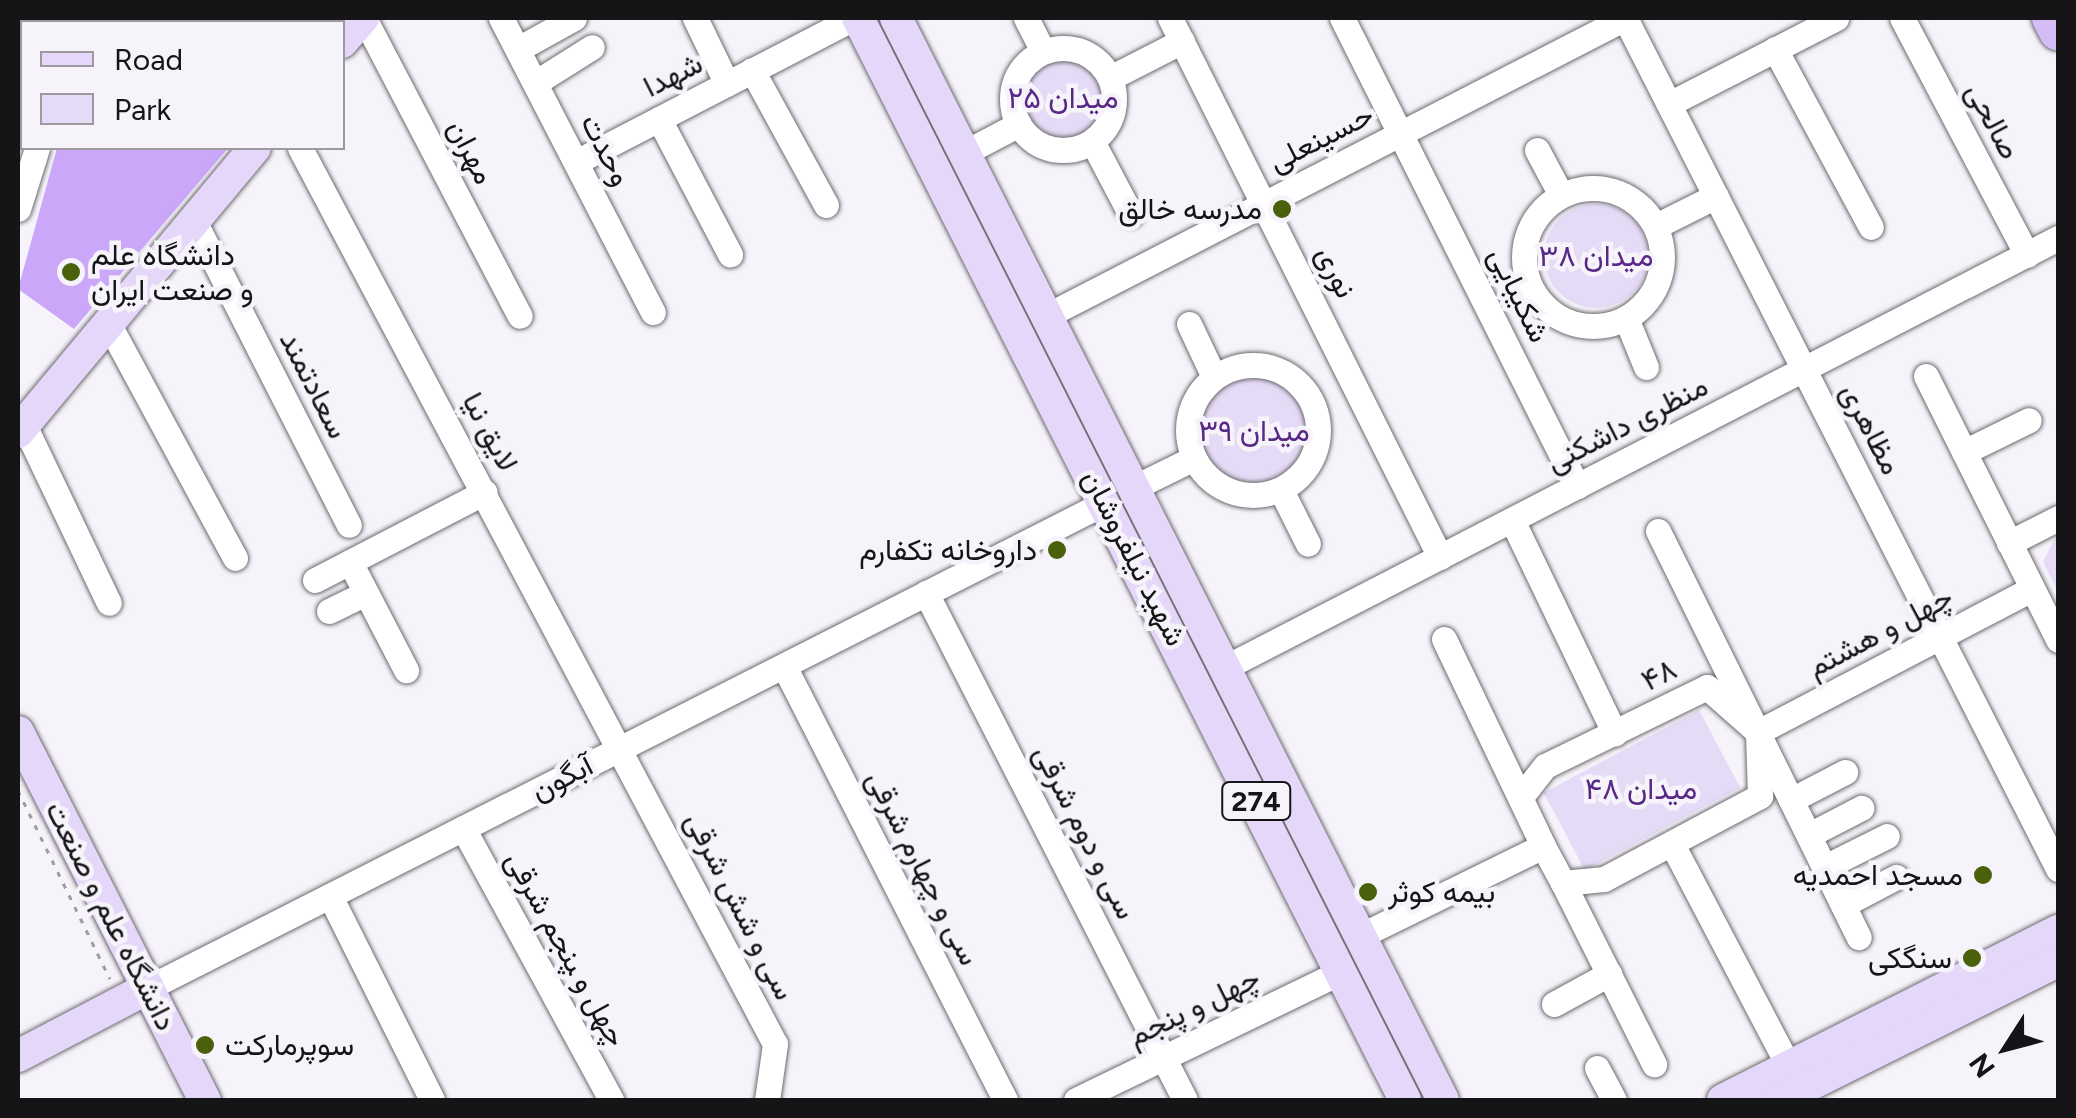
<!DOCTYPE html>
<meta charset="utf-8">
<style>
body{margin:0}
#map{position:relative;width:2076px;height:1118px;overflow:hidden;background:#f6f4fa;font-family:Figtree,Vazirmatn,sans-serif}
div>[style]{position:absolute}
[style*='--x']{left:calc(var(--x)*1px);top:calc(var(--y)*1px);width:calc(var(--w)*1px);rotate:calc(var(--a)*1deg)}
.green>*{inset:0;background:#e6dbf7;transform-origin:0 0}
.round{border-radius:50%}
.forest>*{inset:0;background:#cba7fa;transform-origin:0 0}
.path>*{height:2.5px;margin-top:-1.25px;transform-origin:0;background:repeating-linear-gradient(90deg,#9e9ca1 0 5px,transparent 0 13px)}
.roads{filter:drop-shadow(0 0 2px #6d6b70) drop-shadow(0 0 2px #6d6b70)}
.minor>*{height:25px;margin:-12.5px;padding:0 12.5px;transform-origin:12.5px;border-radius:12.5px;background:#fff}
.minor>.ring{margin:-12.5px;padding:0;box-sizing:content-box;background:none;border:25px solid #fff;border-radius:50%}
.major>*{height:32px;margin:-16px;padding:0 16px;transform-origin:16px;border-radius:16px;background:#e5d7f9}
.highway>*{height:38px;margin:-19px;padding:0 19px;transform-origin:19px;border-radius:19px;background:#d4bcf5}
.dots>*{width:28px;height:28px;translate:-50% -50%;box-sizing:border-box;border:5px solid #f6f4fa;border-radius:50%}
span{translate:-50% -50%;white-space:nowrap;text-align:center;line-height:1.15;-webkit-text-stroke:9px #f6f4fa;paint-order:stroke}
.shield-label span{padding:2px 8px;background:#f6f4fa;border:2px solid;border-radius:8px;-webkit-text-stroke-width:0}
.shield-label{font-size:28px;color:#151416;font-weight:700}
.street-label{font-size:30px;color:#151416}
.park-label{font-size:30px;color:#582886}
.poi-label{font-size:30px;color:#151416}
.right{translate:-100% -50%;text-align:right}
.left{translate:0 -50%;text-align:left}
.frame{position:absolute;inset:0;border:20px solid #151416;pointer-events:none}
.legend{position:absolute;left:20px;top:20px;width:325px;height:130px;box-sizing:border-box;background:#f6f4fa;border:2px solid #9c9a9f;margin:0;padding:12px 18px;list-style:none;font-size:30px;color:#151416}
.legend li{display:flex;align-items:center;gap:20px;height:50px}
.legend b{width:50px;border:2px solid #9c9a9f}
.north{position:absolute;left:1956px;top:998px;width:100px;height:100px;-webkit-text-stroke:8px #f6f4fa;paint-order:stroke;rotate:234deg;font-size:28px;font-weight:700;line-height:40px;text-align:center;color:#151416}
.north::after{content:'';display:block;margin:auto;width:35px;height:45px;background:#151416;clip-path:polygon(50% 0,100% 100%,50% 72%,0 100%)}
</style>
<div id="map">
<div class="green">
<div class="round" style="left:1022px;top:57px;width:82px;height:82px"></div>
<div class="round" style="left:1544px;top:204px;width:104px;height:104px"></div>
<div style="clip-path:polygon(1251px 365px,1289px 376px,1315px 412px,1317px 445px,1281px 490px,1241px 495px,1194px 458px,1198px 394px)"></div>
<div style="clip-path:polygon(2058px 532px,2058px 592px,2043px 562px)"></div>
<div style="left:1699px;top:710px;width:88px;height:176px;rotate:62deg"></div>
</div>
<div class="forest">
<div style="left:92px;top:18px;width:148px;height:4px"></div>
<div style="clip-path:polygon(57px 148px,228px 148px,74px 329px,18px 289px)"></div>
</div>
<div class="path">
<div style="--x:18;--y:790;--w:210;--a:64"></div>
</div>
<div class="roads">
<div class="minor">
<div style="--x:364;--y:18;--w:336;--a:62.4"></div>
<div style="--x:501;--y:18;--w:331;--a:62.7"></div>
<div style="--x:695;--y:18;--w:73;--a:64.1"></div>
<div style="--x:1026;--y:18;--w:37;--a:63"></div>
<div style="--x:1170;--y:18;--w:603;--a:63.39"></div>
<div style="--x:1342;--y:18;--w:524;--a:63.34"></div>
<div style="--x:1625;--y:18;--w:955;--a:63.03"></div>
<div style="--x:1902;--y:18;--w:268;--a:62.2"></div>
<div style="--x:77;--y:22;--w:4;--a:-63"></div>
<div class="ring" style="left:1012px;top:48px;width:77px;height:77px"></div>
<div style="--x:518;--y:49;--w:64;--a:-29"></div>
<div style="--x:1775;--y:49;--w:202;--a:61.7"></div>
<div style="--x:752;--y:70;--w:154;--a:61.3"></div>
<div style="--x:1110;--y:78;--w:81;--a:-27.2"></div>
<div style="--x:535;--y:83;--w:67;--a:-32.3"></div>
<div style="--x:1669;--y:104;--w:188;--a:-27.2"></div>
<div style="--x:659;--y:119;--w:153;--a:62.3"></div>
<div style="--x:1093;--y:143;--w:81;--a:62.2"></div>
<div style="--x:300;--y:148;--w:1014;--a:62.07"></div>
<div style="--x:775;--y:1044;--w:57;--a:98.1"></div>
<div style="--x:1537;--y:150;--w:51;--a:61.9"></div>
<div style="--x:964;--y:153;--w:62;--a:-27.8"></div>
<div style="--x:576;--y:162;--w:313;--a:-27.4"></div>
<div class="ring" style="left:1524px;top:188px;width:113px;height:113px"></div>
<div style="--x:18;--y:209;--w:64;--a:-72.7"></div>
<div style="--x:194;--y:221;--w:341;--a:63"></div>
<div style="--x:1656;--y:226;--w:67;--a:-26.6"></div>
<div style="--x:1046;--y:316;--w:651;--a:-27.23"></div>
<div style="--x:1626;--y:318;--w:53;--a:67.8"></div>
<div style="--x:108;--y:323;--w:267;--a:61.6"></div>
<div style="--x:1189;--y:324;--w:59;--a:64.7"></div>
<div class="ring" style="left:1188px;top:365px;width:105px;height:105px"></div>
<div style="--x:1926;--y:376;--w:295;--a:63.4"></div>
<div style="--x:24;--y:425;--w:197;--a:64.5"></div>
<div style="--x:1964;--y:452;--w:72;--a:-26.2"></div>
<div style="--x:1133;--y:488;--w:68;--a:-26.2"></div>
<div style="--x:1281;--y:490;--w:60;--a:63.4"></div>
<div style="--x:1512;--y:520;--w:237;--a:64.3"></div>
<div style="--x:1658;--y:531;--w:453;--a:63.7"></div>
<div style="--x:2009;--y:543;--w:55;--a:-27"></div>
<div style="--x:350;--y:562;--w:122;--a:62.6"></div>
<div style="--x:315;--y:580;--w:191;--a:-27.4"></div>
<div style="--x:926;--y:593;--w:569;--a:62.94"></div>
<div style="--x:329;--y:611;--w:41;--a:-25.9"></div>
<div style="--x:1444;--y:639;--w:229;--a:64.4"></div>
<div style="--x:1543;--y:846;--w:42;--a:61.6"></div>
<div style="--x:1563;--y:883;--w:41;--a:-5.6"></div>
<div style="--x:1604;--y:879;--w:177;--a:-28"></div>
<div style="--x:1760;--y:796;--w:64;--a:-91.8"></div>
<div style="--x:1758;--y:732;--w:68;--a:-138.6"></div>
<div style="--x:1707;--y:687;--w:180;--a:154"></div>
<div style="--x:1545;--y:766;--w:39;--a:128"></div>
<div style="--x:784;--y:666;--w:487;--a:63"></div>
<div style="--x:1224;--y:668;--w:938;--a:-27.28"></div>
<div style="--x:1758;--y:732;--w:309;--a:-27.6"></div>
<div style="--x:1791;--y:800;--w:61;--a:-27.4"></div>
<div style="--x:463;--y:828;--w:310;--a:61.4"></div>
<div style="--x:1809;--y:835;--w:59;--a:-27.4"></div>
<div style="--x:1672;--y:844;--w:252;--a:62.3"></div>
<div style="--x:1825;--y:867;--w:69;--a:-26.6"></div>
<div style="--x:1563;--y:883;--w:203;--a:63.3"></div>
<div style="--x:330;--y:896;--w:228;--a:63.4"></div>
<div style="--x:1843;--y:905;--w:60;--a:-27.8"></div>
<div style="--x:1360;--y:936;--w:204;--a:-26.2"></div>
<div style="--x:148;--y:988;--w:1074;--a:-26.9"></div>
<div style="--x:1554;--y:1004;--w:63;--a:-28.6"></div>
<div style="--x:1597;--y:1068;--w:36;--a:62"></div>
<div style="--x:1076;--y:1100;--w:294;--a:-25.8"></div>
</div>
<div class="major">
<div style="--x:858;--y:18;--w:1212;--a:63.18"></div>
<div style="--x:896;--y:18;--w:1212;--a:63.18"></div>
<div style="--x:342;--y:42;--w:32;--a:-49"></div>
<div style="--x:18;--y:432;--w:370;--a:-50.2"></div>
<div style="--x:18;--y:732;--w:413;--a:63.1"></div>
<div style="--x:18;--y:1056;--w:147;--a:-27.6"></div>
<div style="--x:1723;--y:1100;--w:375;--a:-26.8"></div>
<div style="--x:1779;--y:1100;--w:312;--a:-26.5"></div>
</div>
<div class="highway">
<div style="--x:2051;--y:18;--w:15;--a:62"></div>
</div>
</div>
<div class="dots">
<div style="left:1282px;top:209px;background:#4b600a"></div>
<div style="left:71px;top:272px;background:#4b600a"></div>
<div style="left:1057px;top:550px;background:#4b600a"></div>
<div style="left:1983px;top:875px;background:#4b600a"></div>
<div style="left:1368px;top:892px;background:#4b600a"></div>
<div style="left:1972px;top:958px;background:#4b600a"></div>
<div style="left:205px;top:1045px;background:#4b600a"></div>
</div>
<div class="shield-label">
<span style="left:1256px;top:801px">274</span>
</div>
<div class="street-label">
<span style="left:673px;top:75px;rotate:-27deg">شهدا</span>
<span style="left:1993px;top:121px;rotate:62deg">صالحی</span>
<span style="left:1321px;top:138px;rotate:-27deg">حسینعلی</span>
<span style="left:606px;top:150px;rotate:63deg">وحدت</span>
<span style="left:471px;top:152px;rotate:63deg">مهران</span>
<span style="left:1336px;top:272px;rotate:64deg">نوری</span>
<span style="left:1519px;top:295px;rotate:64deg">شکیبایی</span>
<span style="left:314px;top:385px;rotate:63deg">سعادتمند</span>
<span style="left:1627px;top:424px;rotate:-27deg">منظری داشکنی</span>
<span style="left:1871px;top:429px;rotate:63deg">مظاهری</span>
<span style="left:490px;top:432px;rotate:62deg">لایق نیا</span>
<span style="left:1134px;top:558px;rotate:63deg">شهید نیلفروشان</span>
<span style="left:1880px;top:632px;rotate:-28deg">چهل و هشتم</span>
<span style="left:1659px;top:675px;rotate:-27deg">۴۸</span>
<span style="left:562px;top:778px;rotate:-27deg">آبگون</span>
<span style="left:1085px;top:832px;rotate:63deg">سی و دوم شرقی</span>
<span style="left:923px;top:868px;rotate:63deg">سی و چهارم شرقی</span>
<span style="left:740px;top:906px;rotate:63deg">سی و شش شرقی</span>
<span style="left:111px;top:916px;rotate:63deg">دانشگاه علم و صنعت</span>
<span style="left:566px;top:949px;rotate:61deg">چهل و ‍پنجم شرقی</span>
<span style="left:1194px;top:1007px;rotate:-26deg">چهل و پنجم</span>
</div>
<div class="park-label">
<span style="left:1063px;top:98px">میدان ۲۵</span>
<span style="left:1596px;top:256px">میدان ۳۸</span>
<span style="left:1254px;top:431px">میدان ۳۹</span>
<span style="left:1641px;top:789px">میدان ۴۸</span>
</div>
<div class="poi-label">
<span class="right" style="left:1262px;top:209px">مدرسه خالق</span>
<span class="left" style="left:91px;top:272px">دانشگاه علم<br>و صنعت ایران</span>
<span class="right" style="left:1037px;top:550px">داروخانه تکفارم</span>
<span class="right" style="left:1963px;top:875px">مسجد احمدیه</span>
<span class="left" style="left:1388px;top:892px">بیمه کوثر</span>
<span class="right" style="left:1952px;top:958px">سنگکی</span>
<span class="left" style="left:225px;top:1045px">سوپرمارکت</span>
</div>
<div class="frame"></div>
<ul class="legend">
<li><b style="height:12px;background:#e5d7f9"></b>Road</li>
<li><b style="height:28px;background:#e6dbf7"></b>Park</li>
</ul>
<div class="north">N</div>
</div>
